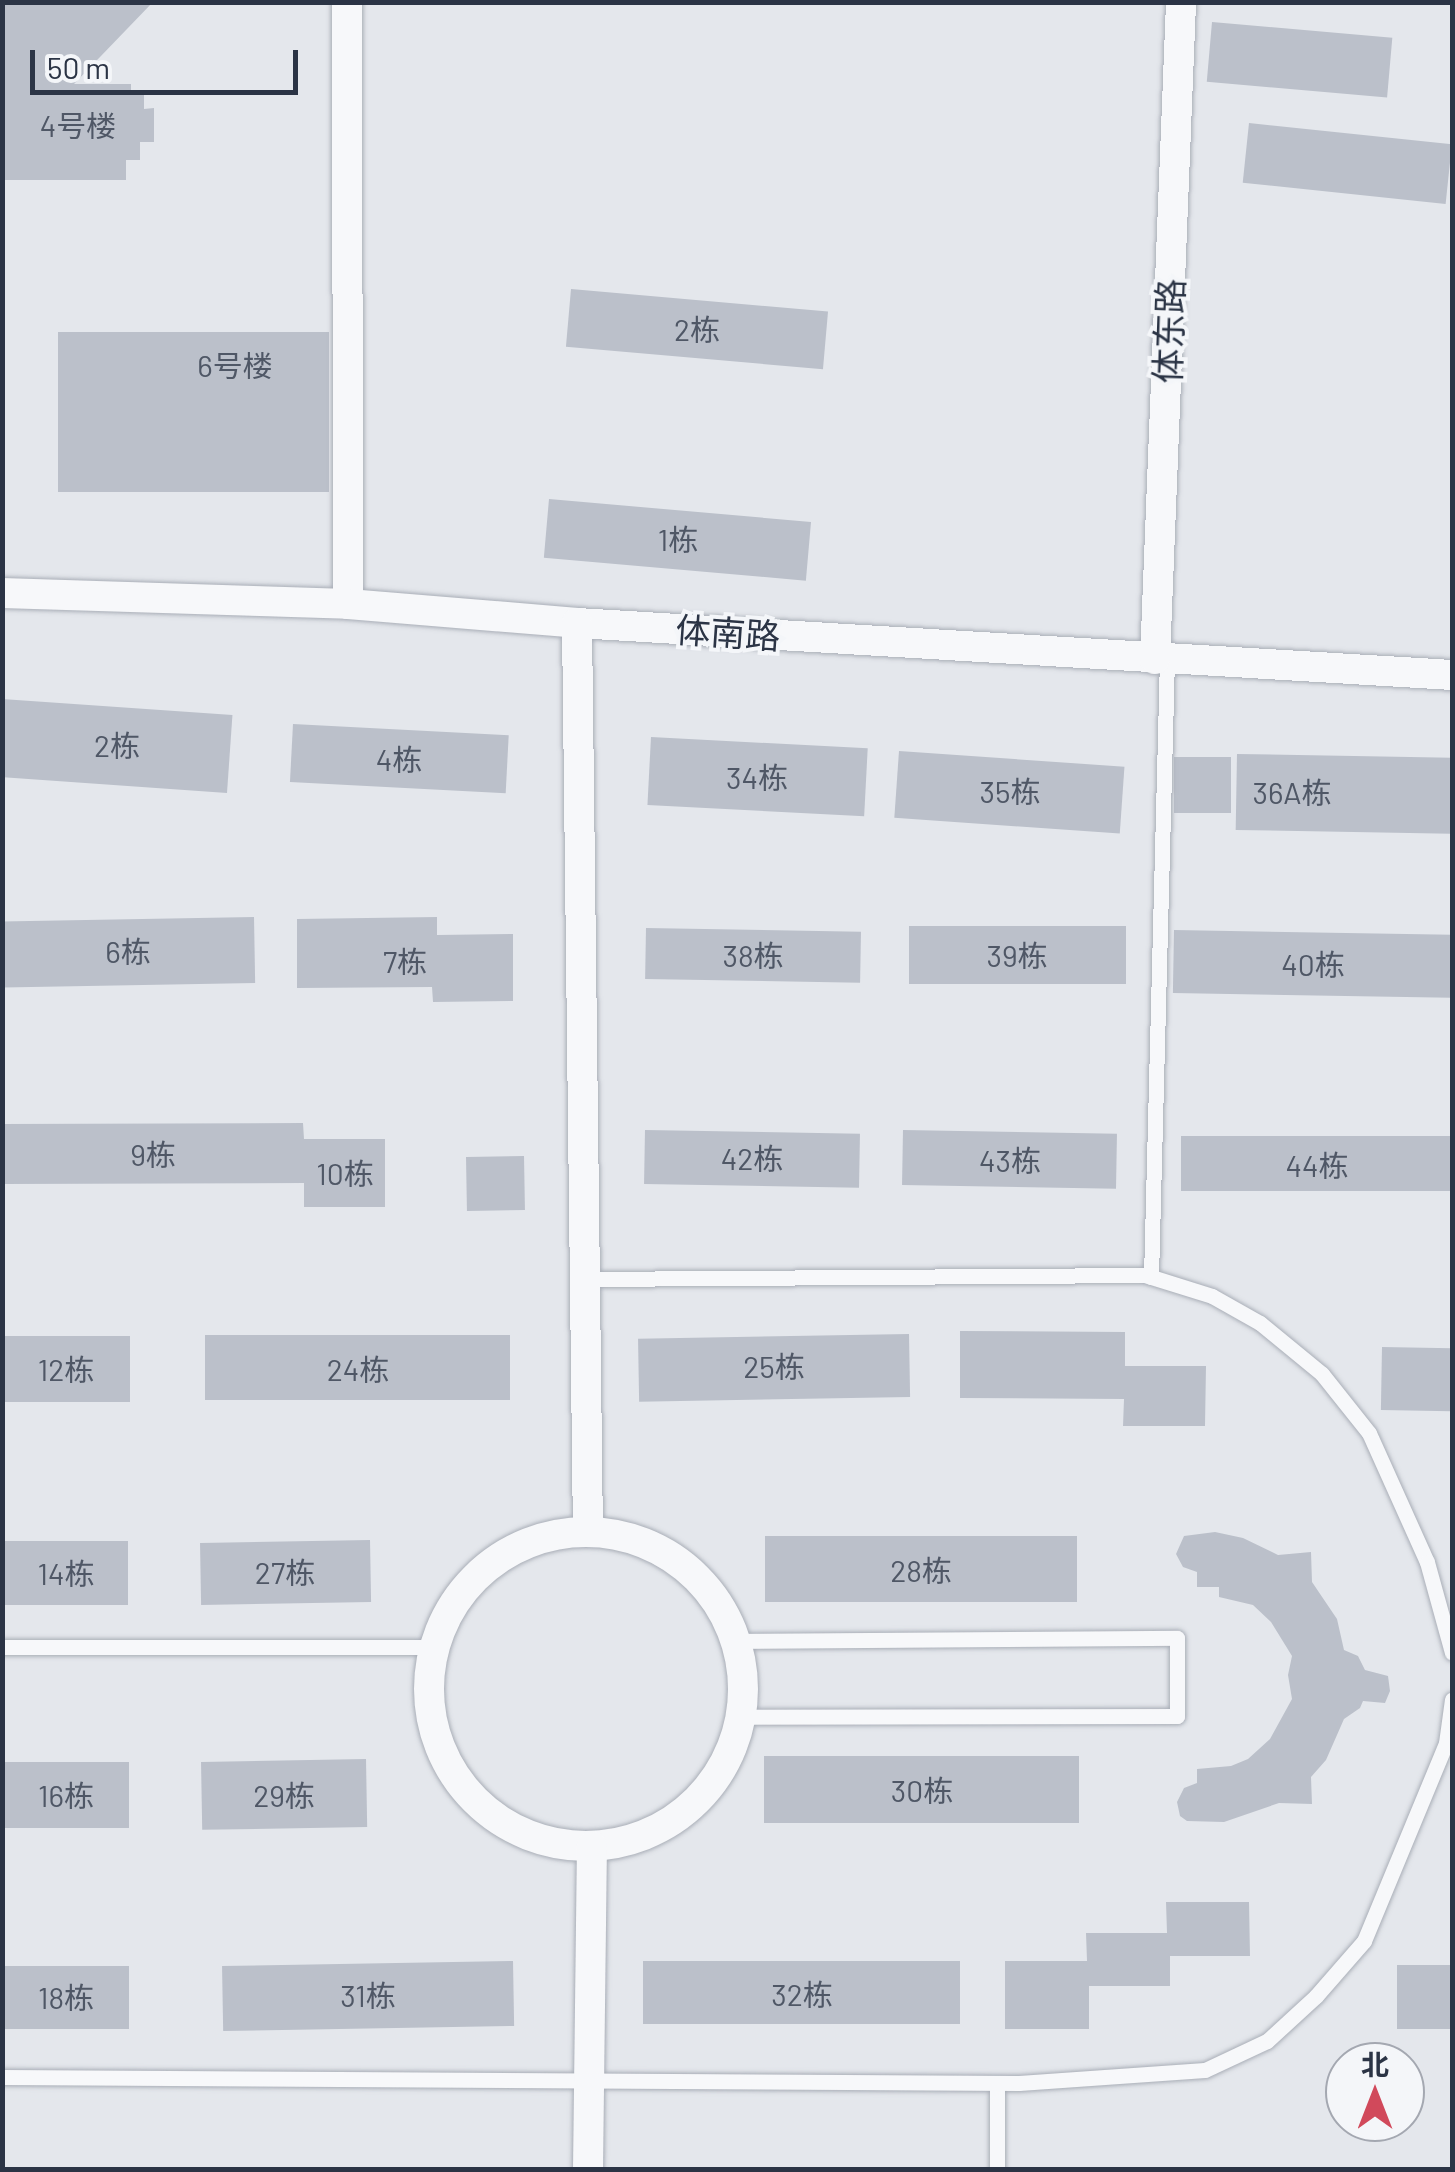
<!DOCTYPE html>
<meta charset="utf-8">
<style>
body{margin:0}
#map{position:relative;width:1455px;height:2172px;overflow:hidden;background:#e4e7ec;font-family:Barlow,"Noto Sans SC",sans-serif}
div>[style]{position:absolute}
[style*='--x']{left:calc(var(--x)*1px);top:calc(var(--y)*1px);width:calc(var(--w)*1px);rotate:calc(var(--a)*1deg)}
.building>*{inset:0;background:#bbc0ca;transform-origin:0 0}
.roads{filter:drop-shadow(0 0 2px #a9aeb7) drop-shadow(0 0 2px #a9aeb7)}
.lane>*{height:15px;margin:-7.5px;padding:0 7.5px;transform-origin:7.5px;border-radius:7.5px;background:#f7f8fa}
.street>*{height:30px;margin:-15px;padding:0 15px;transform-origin:15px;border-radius:15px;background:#f7f8fa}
.street>.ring{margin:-15px;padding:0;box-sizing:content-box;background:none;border:30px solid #f7f8fa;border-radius:50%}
span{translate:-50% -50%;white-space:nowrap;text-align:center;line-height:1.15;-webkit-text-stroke:8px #f4f6f9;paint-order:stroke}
.number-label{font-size:30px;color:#4f5766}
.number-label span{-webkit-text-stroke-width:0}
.street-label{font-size:35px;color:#2b3445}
.frame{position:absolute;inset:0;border:5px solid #2b3445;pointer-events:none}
.north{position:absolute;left:1325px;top:2042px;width:100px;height:100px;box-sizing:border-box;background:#f4f6f9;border:2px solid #a4a8b1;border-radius:50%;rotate:0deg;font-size:28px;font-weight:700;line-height:40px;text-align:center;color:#2b3445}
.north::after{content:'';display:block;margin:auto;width:35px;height:45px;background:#d1495b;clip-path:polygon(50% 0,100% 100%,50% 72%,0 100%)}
.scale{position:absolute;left:30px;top:50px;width:268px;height:45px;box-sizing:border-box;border:5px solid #2b3445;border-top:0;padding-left:12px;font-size:30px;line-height:35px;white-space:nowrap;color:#2b3445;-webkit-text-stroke:8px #f4f6f9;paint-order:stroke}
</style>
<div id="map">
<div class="building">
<div style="clip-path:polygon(6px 2px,153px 2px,74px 84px,131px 84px,131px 94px,144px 94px,144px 109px,154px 108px,154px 142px,140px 142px,140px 160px,126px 160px,126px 180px,5px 180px,2px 6px)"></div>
<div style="left:1212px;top:22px;width:181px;height:60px;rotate:5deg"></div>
<div style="left:1249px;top:123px;width:204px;height:60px;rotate:6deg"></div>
<div style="left:571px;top:289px;width:258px;height:58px;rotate:5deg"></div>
<div style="left:329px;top:332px;width:160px;height:271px;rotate:90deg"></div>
<div style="left:549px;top:499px;width:263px;height:59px;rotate:5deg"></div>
<div style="left:2px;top:699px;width:231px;height:78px;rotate:4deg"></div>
<div style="left:293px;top:724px;width:216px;height:58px;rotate:3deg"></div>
<div style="left:651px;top:737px;width:217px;height:68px;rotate:3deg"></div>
<div style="left:899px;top:751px;width:226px;height:67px;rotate:4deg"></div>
<div style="left:1237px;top:754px;width:215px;height:76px;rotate:1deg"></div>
<div style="left:1174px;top:757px;width:57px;height:56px"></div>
<div style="left:254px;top:917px;width:66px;height:252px;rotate:89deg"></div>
<div style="clip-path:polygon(437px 917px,437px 935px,513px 934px,513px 1001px,433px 1002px,432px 987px,297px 988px,297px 919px)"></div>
<div style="left:1126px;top:926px;width:58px;height:217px;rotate:90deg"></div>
<div style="left:646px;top:928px;width:215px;height:51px;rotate:1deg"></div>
<div style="left:1174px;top:930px;width:278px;height:63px;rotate:1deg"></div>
<div style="clip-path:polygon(303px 1123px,304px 1139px,385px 1139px,385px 1207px,304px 1207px,304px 1183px,2px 1184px,2px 1124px)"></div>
<div style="left:645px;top:1130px;width:215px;height:54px;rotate:1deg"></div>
<div style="left:903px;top:1130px;width:214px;height:55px;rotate:1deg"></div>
<div style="left:1181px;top:1136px;width:271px;height:55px"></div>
<div style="left:524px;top:1156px;width:54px;height:58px;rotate:89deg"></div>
<div style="clip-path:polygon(960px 1331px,1125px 1332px,1125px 1366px,1206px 1366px,1205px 1426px,1123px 1426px,1124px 1399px,960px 1398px)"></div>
<div style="left:909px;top:1334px;width:63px;height:271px;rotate:89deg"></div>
<div style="left:510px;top:1335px;width:65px;height:305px;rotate:90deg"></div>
<div style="left:130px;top:1336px;width:66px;height:128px;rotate:90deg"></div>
<div style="left:1382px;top:1347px;width:70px;height:63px;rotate:1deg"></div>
<div style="clip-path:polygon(1215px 1532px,1243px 1538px,1278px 1555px,1311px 1552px,1312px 1582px,1337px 1619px,1344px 1650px,1358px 1656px,1365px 1670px,1388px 1676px,1390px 1691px,1385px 1703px,1363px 1701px,1360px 1708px,1344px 1719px,1326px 1760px,1311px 1777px,1312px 1804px,1279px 1803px,1224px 1822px,1187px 1821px,1180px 1816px,1177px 1802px,1184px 1788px,1197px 1783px,1197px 1769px,1231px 1766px,1248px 1759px,1270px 1739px,1292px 1699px,1288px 1675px,1292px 1656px,1271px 1622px,1253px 1605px,1219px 1597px,1219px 1587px,1197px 1587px,1197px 1572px,1183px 1567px,1176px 1554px,1184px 1536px)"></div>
<div style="left:1077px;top:1536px;width:66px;height:312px;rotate:90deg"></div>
<div style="left:370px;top:1540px;width:62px;height:170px;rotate:89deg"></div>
<div style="left:2px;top:1541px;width:126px;height:64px"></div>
<div style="left:764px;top:1756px;width:315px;height:67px"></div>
<div style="left:366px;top:1759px;width:68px;height:165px;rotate:89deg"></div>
<div style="left:2px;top:1762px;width:127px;height:66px"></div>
<div style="clip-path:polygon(1166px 1902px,1249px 1902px,1250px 1956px,1170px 1956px,1170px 1986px,1089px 1986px,1089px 2029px,1005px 2029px,1005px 1961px,1087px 1961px,1086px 1933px,1167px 1933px)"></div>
<div style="left:513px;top:1961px;width:65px;height:291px;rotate:89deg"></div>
<div style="left:960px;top:1961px;width:63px;height:317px;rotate:90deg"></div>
<div style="left:1397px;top:1965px;width:55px;height:64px"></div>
<div style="left:2px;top:1966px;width:127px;height:63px"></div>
</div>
<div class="roads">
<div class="lane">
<div style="--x:1151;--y:1277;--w:618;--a:-88.52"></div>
<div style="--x:586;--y:1279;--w:559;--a:-0.41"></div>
<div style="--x:1145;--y:1275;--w:70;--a:17.4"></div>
<div style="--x:1212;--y:1296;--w:55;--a:29.4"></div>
<div style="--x:1260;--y:1323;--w:80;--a:39.4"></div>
<div style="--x:1322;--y:1374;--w:75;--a:51.5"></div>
<div style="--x:1369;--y:1433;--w:141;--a:65.8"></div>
<div style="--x:1427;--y:1562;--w:94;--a:74.6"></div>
<div style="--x:735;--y:1641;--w:442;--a:-0.4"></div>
<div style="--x:1177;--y:1638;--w:78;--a:90"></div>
<div style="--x:1177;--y:1716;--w:436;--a:179.9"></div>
<div style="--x:2;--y:1647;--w:433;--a:0"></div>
<div style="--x:2;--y:2077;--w:1017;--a:0.34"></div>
<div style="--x:1019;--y:2083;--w:186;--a:-4"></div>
<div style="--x:1205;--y:2070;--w:68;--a:-25.1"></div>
<div style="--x:1267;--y:2041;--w:67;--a:-42.6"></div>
<div style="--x:1316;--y:1996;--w:73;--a:-48.9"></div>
<div style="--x:1364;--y:1941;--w:214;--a:-67.5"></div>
<div style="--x:1446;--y:1743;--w:44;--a:-82.2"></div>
<div style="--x:997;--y:2083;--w:87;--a:90"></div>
</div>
<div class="street">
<div style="--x:347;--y:2;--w:602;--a:89.9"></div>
<div style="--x:2;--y:593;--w:346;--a:1.8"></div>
<div style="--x:348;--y:604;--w:230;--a:4.7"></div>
<div style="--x:577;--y:623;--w:877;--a:3.4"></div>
<div style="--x:577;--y:623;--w:909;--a:89.31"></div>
<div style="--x:1155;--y:659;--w:658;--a:-87.73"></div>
<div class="ring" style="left:429px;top:1532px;width:284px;height:284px"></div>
<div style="--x:588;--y:2170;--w:324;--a:-89.3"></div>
</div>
</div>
<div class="number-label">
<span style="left:78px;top:125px">4号楼</span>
<span style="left:697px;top:329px">2栋</span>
<span style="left:235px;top:365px">6号楼</span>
<span style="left:678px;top:539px">1栋</span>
<span style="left:117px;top:745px">2栋</span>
<span style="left:399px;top:759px">4栋</span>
<span style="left:757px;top:777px">34栋</span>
<span style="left:1010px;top:791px">35栋</span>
<span style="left:1292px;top:792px">36A栋</span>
<span style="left:128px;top:951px">6栋</span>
<span style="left:753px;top:955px">38栋</span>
<span style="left:1017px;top:955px">39栋</span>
<span style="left:405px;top:961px">7栋</span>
<span style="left:1313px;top:964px">40栋</span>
<span style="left:153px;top:1154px">9栋</span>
<span style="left:752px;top:1158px">42栋</span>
<span style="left:1010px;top:1160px">43栋</span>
<span style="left:1317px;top:1165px">44栋</span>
<span style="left:345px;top:1173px">10栋</span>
<span style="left:774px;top:1366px">25栋</span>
<span style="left:66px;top:1369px">12栋</span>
<span style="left:358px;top:1369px">24栋</span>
<span style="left:921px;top:1570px">28栋</span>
<span style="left:285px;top:1572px">27栋</span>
<span style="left:66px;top:1573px">14栋</span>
<span style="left:922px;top:1790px">30栋</span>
<span style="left:66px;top:1795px">16栋</span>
<span style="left:284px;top:1795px">29栋</span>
<span style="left:802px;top:1994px">32栋</span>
<span style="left:368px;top:1995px">31栋</span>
<span style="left:66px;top:1997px">18栋</span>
</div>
<div class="street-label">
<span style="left:1168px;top:331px;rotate:-88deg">体东路</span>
<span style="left:728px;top:632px;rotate:4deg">体南路</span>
</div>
<div class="frame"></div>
<div class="north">北</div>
<div class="scale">50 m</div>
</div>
